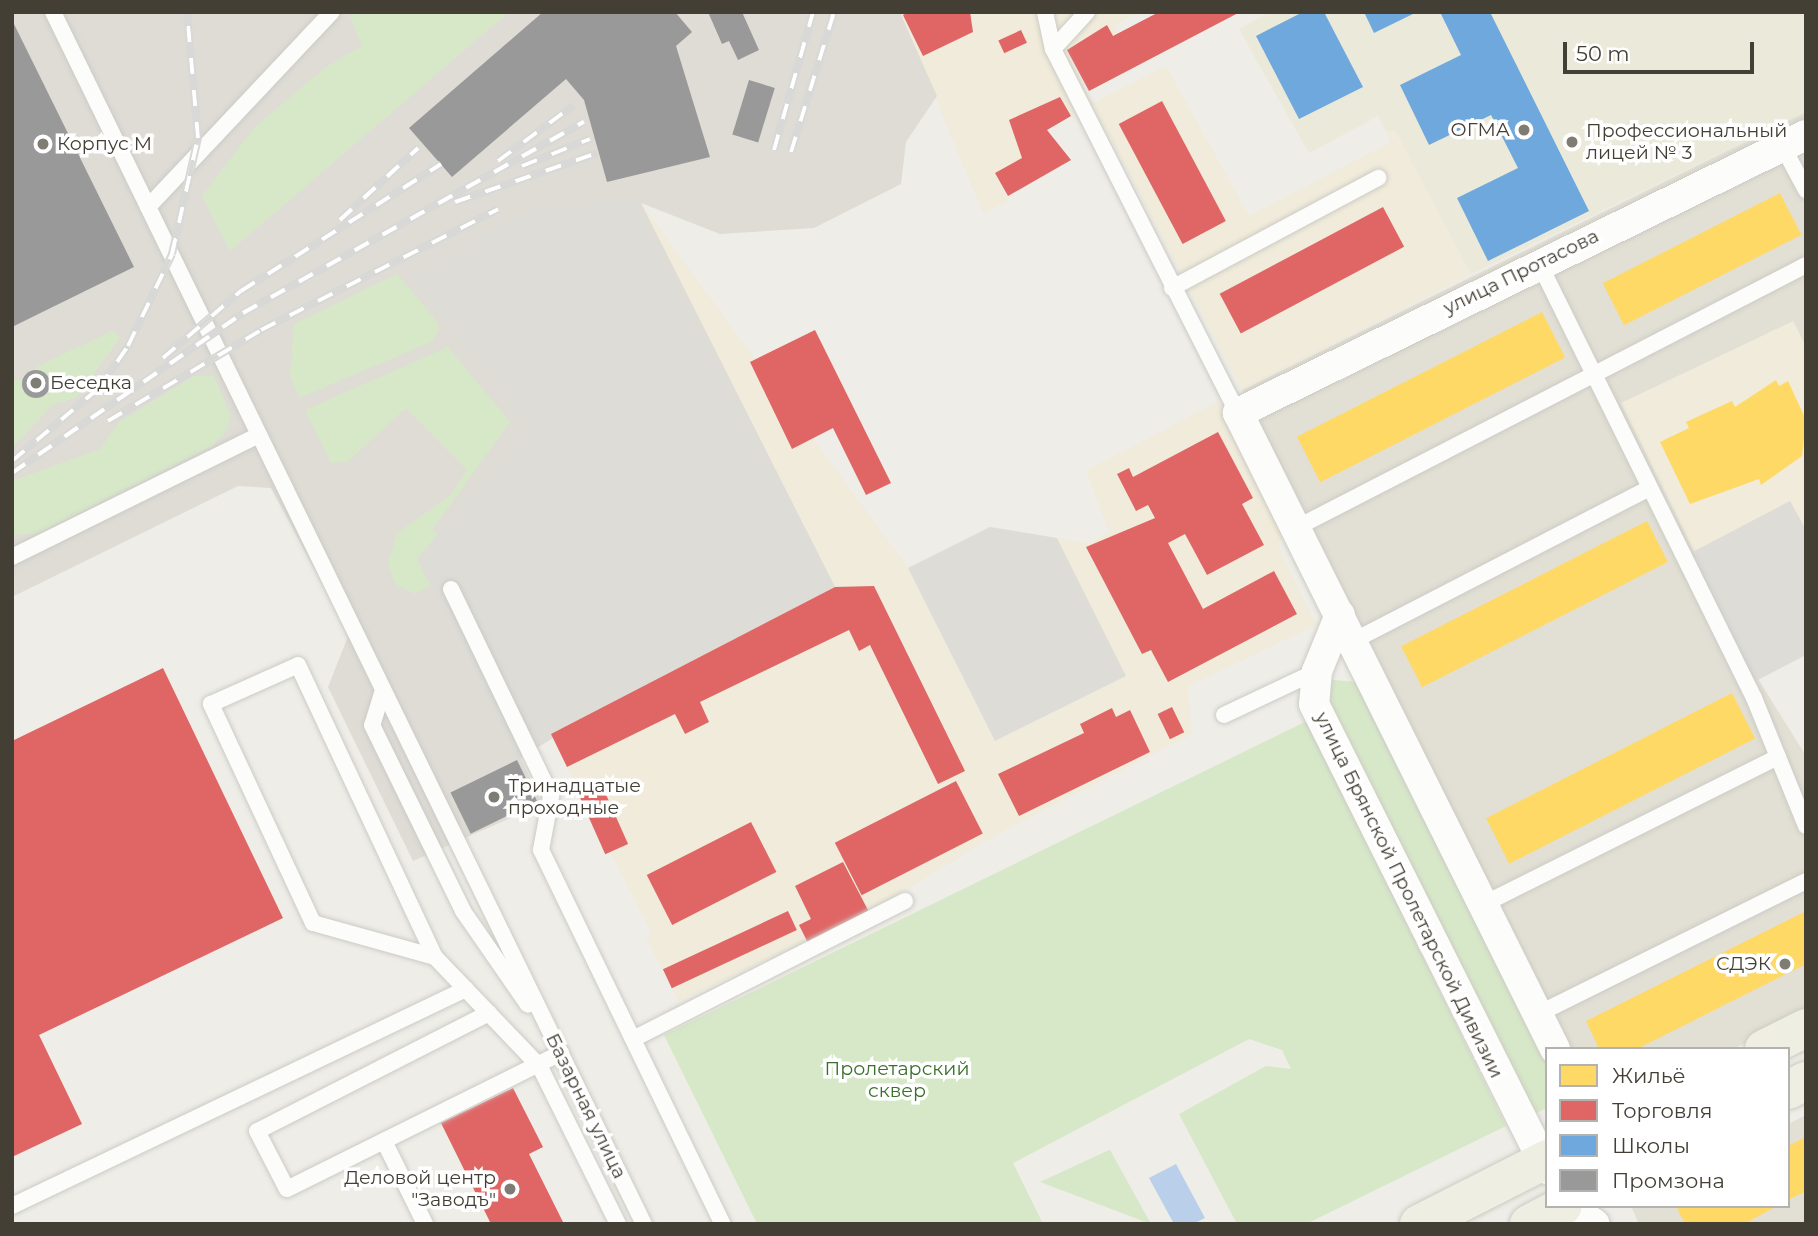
<!DOCTYPE html>
<meta charset="utf-8">
<style>
body{margin:0}
#map{position:relative;width:1818px;height:1236px;overflow:hidden;background:#eeede7;font-family:Montserrat,sans-serif}
div>[style]{position:absolute}
[style*='--x']{left:calc(var(--x)*1px);top:calc(var(--y)*1px);width:calc(var(--w)*1px);rotate:calc(var(--a)*1deg)}
.residential>*{inset:0;background:#e2dfd4}
.commercial>*{inset:0;background:#f0ebda}
.industrial>*{inset:0;background:#dedcd5}
.education>*{inset:0;background:#ebe9d9}
.green>*{inset:0;background:#d7e8c8}
.parking>*{inset:0;background:#dddcd7}
.water>*{inset:0;background:#bad0ea}
.homes>*{inset:0;background:#ffd966;transform-origin:0 0}
.shops>*{inset:0;background:#e06666;transform-origin:0 0}
.schools>*{inset:0;background:#6fa8dc}
.industry>*{inset:0;background:#999;transform-origin:0 0}
.round{border-radius:50%}
.roads{filter:drop-shadow(0 0 2px #cccbc5) drop-shadow(0 0 2px #cccbc5)}
.lane>*{height:16px;margin:-8px;padding:0 8px;transform-origin:8px;border-radius:8px;background:#fcfcfb}
.street>*{height:30px;margin:-15px;padding:0 15px;transform-origin:15px;border-radius:15px;background:#fcfcfb}
.primary>*{height:38px;margin:-19px;padding:0 19px;transform-origin:19px;border-radius:19px;background:#efeee3}
.rail>*{height:8px;margin-top:-4px;transform-origin:0;background:repeating-linear-gradient(90deg,#fff 0 16px,#d8d8d7 0 32px);box-sizing:border-box;border-block:2px solid #d8d8d7}
.dots>*{width:19px;height:19px;translate:-50% -50%;box-sizing:border-box;border:4px solid #fff;border-radius:50%}
span{translate:-50% -50%;white-space:nowrap;text-align:center;line-height:1.15;-webkit-text-stroke:7px #fff;paint-order:stroke}
.poi-label{font-size:19px;color:#433f34}
.right{translate:-100% -50%;text-align:right}
.left{translate:0 -50%;text-align:left}
.street-label{font-size:19px;color:#433f34}
.park-label{font-size:19px;color:#3b702c}
.frame{position:absolute;inset:0;border:14px solid #433f34;pointer-events:none}
.legend{position:absolute;left:1545px;top:1047px;width:245px;height:161px;box-sizing:border-box;background:#fff;border:2px solid #b4b2ae;margin:0;padding:9px 12px;list-style:none;font-size:21px;color:#433f34}
.legend li{display:flex;align-items:center;gap:14px;height:35px}
.legend b{width:35px;border:2px solid #b4b2ae}
.scale{position:absolute;left:1563px;top:42px;width:191px;height:32px;box-sizing:border-box;border:4px solid #433f34;border-top:0;padding-left:9px;font-size:21px;line-height:24px;white-space:nowrap;color:#433f34;-webkit-text-stroke:5px #fff;paint-order:stroke}
</style>
<div id="map">
<div class="residential">
<div style="clip-path:polygon(1806px 112px,1806px 347px,1793px 321px,1753px 671px,1806px 756px,1806px 1012px,1733px 1049px,1566px 1049px,1242px 390px)"></div>
<div style="clip-path:polygon(1806px 1115px,1806px 1224px,1639px 1224px,1631px 1206px,1788px 1206px,1788px 1124px)"></div>
</div>
<div class="commercial">
<div style="clip-path:polygon(906px 12px,1139px 12px,1114px 25px,1122px 42px,1111px 38px,1070px 59px,1093px 103px,1166px 66px,1249px 216px,1391px 142px,1386px 131px,1395px 130px,1471px 274px,1242px 390px,1093px 104px,1071px 116px,1060px 97px,1010px 120px,1022px 158px,995px 173px,1008px 201px,983px 213px,901px 15px)"></div>
<div style="clip-path:polygon(640px 202px,908px 568px,995px 741px,1126px 676px,1057px 538px,1089px 544px,1109px 532px,1086px 471px,1219px 401px,1284px 534px,1278px 546px,1316px 625px,1188px 686px,1192px 734px,999px 833px,869px 912px,678px 1001px,646px 937px,652px 934px,551px 734px,835px 587px)"></div>
<div style="clip-path:polygon(1793px 321px,1806px 347px,1806px 644px,1753px 671px,1621px 403px)"></div>
</div>
<div class="industrial">
<div style="clip-path:polygon(12px 12px,906px 12px,901px 15px,937px 96px,906px 142px,901px 184px,814px 228px,720px 234px,641px 203px,835px 587px,519px 755px,542px 804px,413px 861px,328px 687px,349px 634px,271px 488px,238px 486px,12px 597px)"></div>
</div>
<div class="education">
<div style="clip-path:polygon(1270px 12px,1806px 12px,1806px 112px,1471px 274px,1395px 130px,1386px 131px,1378px 116px,1309px 153px,1239px 29px)"></div>
</div>
<div class="green">
<div style="clip-path:polygon(357px 12px,509px 12px,230px 251px,202px 196px,255px 127px,326px 67px,362px 46px,350px 16px)"></div>
<div style="clip-path:polygon(397px 274px,435px 319px,439px 330px,431px 342px,299px 398px,290px 375px,294px 324px)"></div>
<div style="clip-path:polygon(114px 330px,120px 338px,76px 398px,53px 404px,12px 448px,12px 379px,23px 381px,38px 366px)"></div>
<div style="clip-path:polygon(448px 347px,510px 422px,432px 530px,439px 535px,444px 579px,415px 594px,395px 584px,388px 562px,397px 533px,451px 495px,467px 470px,406px 408px,348px 461px,331px 463px,305px 410px)"></div>
<div style="clip-path:polygon(194px 376px,214px 376px,230px 414px,228px 428px,214px 445px,39px 533px,12px 535px,12px 481px,100px 449px,119px 422px)"></div>
<div style="clip-path:polygon(1324px 679px,1366px 683px,1547px 1056px,1547px 1108px,1527px 1117px,1322px 702px)"></div>
<div style="clip-path:polygon(1307px 721px,1506px 1126px,1306px 1224px,1237px 1224px,1179px 1114px,1266px 1066px,1291px 1069px,1282px 1050px,1249px 1039px,1013px 1163px,1043px 1224px,757px 1224px,664px 1035px)"></div>
<div style="clip-path:polygon(1109px 1150px,1110px 1150px,1151px 1224px,1040px 1182px)"></div>
</div>
<div class="parking">
<div style="clip-path:polygon(635px 199px,835px 587px,639px 686px,517px 760px,417px 559px,527px 428px,410px 274px,540px 206px)"></div>
<div style="clip-path:polygon(1790px 501px,1806px 530px,1806px 655px,1754px 682px,1687px 555px)"></div>
<div style="clip-path:polygon(990px 527px,1057px 538px,1126px 676px,995px 741px,908px 568px)"></div>
</div>
<div class="water">
<div style="clip-path:polygon(1176px 1164px,1205px 1218px,1193px 1224px,1174px 1224px,1149px 1178px)"></div>
</div>
<div class="homes">
<div style="left:1780px;top:193px;width:47px;height:199px;rotate:63deg"></div>
<div style="left:1542px;top:312px;width:51px;height:275px;rotate:63deg"></div>
<div style="clip-path:polygon(1776px 380px,1779px 386px,1788px 381px,1806px 420px,1802px 456px,1761px 485px,1759px 479px,1690px 504px,1660px 442px,1689px 428px,1686px 422px,1732px 401px,1735px 407px)"></div>
<div style="left:1647px;top:521px;width:46px;height:276px;rotate:63deg"></div>
<div style="left:1732px;top:693px;width:51px;height:276px;rotate:63deg"></div>
<div style="clip-path:polygon(1806px 911px,1806px 964px,1637px 1049px,1599px 1049px,1586px 1021px)"></div>
<div style="clip-path:polygon(1806px 1137px,1806px 1191px,1788px 1200px,1788px 1146px)"></div>
<div style="clip-path:polygon(1676px 1206px,1777px 1206px,1744px 1224px,1685px 1224px)"></div>
</div>
<div class="shops">
<div style="clip-path:polygon(908px 12px,970px 12px,973px 32px,923px 56px,903px 15px)"></div>
<div style="clip-path:polygon(1159px 12px,1240px 12px,1089px 91px,1067px 50px,1107px 25px,1113px 36px)"></div>
<div style="left:1021px;top:30px;width:14px;height:25px;rotate:65deg"></div>
<div style="clip-path:polygon(1060px 97px,1071px 116px,1047px 130px,1071px 160px,1008px 196px,995px 173px,1022px 158px,1009px 120px)"></div>
<div style="left:1162px;top:101px;width:136px;height:49px;rotate:62deg"></div>
<div style="left:1383px;top:207px;width:45px;height:185px;rotate:62deg"></div>
<div style="clip-path:polygon(815px 330px,891px 483px,866px 495px,833px 428px,792px 449px,750px 362px)"></div>
<div style="clip-path:polygon(1218px 432px,1253px 498px,1242px 504px,1264px 545px,1207px 575px,1185px 534px,1168px 543px,1203px 609px,1274px 571px,1297px 614px,1168px 682px,1151px 650px,1142px 654px,1086px 547px,1155px 518px,1148px 505px,1136px 511px,1117px 474px,1129px 468px,1133px 477px)"></div>
<div style="clip-path:polygon(874px 586px,965px 771px,938px 784px,870px 645px,859px 651px,849px 630px,700px 702px,709px 722px,685px 734px,675px 714px,567px 767px,551px 734px,835px 587px)"></div>
<div style="clip-path:polygon(163px 668px,283px 918px,39px 1035px,82px 1124px,12px 1157px,12px 741px)"></div>
<div style="left:1172px;top:707px;width:28px;height:16px;rotate:64deg"></div>
<div style="clip-path:polygon(1112px 708px,1116px 717px,1130px 710px,1150px 752px,1019px 816px,998px 774px,1084px 733px,1080px 724px)"></div>
<div style="left:600px;top:781px;width:69px;height:25px;rotate:66deg"></div>
<div style="left:956px;top:781px;width:59px;height:136px;rotate:63deg"></div>
<div style="left:751px;top:822px;width:56px;height:117px;rotate:63deg"></div>
<div style="clip-path:polygon(843px 862px,869px 912px,808px 943px,799px 925px,811px 919px,795px 886px)"></div>
<div style="left:788px;top:911px;width:21px;height:138px;rotate:65deg"></div>
<div style="clip-path:polygon(513px 1088px,543px 1147px,529px 1154px,564px 1224px,491px 1224px,441px 1123px)"></div>
</div>
<div class="schools">
<div style="clip-path:polygon(1303px 12px,1324px 12px,1363px 87px,1299px 119px,1256px 36px)"></div>
<div style="clip-path:polygon(1364px 12px,1417px 12px,1374px 33px)"></div>
<div style="clip-path:polygon(1440px 12px,1490px 12px,1589px 211px,1488px 261px,1457px 198px,1518px 168px,1491px 115px,1429px 145px,1400px 85px,1461px 55px)"></div>
</div>
<div class="industry">
<div style="clip-path:polygon(543px 12px,675px 12px,692px 32px,676px 46px,710px 157px,607px 182px,584px 100px,566px 79px,452px 177px,409px 128px)"></div>
<div style="clip-path:polygon(708px 12px,742px 12px,759px 50px,738px 60px,729px 41px,722px 44px)"></div>
<div style="clip-path:polygon(12px 20px,134px 267px,12px 327px)"></div>
<div style="left:749px;top:80px;width:27px;height:57px;rotate:17deg"></div>
<div class="round" style="left:22px;top:370px;width:28px;height:28px"></div>
<div style="left:517px;top:760px;width:46px;height:74px;rotate:64deg"></div>
</div>
<div class="roads">
<div class="lane">
<div style="--x:53;--y:12;--w:1348;--a:64.01"></div>
<div style="--x:1045;--y:12;--w:38;--a:78"></div>
<div style="--x:1087;--y:12;--w:50;--a:132.6"></div>
<div style="--x:1053;--y:49;--w:408;--a:63.1"></div>
<div style="--x:1783;--y:147;--w:49;--a:61.9"></div>
<div style="--x:148;--y:207;--w:268;--a:-46.7"></div>
<div style="--x:1539;--y:263;--w:485;--a:63.7"></div>
<div style="--x:1754;--y:698;--w:138;--a:67.9"></div>
<div style="--x:1172;--y:288;--w:234;--a:-28.1"></div>
<div style="--x:1296;--y:528;--w:574;--a:-27.28"></div>
<div style="--x:12;--y:557;--w:275;--a:-26.3"></div>
<div style="--x:451;--y:589;--w:230;--a:64.2"></div>
<div style="--x:551;--y:796;--w:55;--a:100.5"></div>
<div style="--x:541;--y:850;--w:416;--a:64.1"></div>
<div style="--x:1353;--y:641;--w:333;--a:-27.3"></div>
<div style="--x:383;--y:690;--w:37;--a:107"></div>
<div style="--x:372;--y:725;--w:207;--a:63.9"></div>
<div style="--x:463;--y:911;--w:114;--a:55.3"></div>
<div style="--x:1224;--y:715;--w:103;--a:-25.3"></div>
<div style="--x:1482;--y:905;--w:331;--a:-26.6"></div>
<div style="--x:435;--y:957;--w:127;--a:-164.4"></div>
<div style="--x:313;--y:923;--w:242;--a:-115"></div>
<div style="--x:211;--y:704;--w:95;--a:-24.1"></div>
<div style="--x:298;--y:665;--w:323;--a:64.9"></div>
<div style="--x:435;--y:957;--w:152;--a:46.3"></div>
<div style="--x:540;--y:1067;--w:175;--a:63.6"></div>
<div style="--x:489;--y:1013;--w:260;--a:153"></div>
<div style="--x:257;--y:1131;--w:65;--a:62.7"></div>
<div style="--x:287;--y:1189;--w:306;--a:-26.4"></div>
<div style="--x:561;--y:1053;--w:9;--a:-126"></div>
<div style="--x:1538;--y:1014;--w:299;--a:-26.4"></div>
<div style="--x:633;--y:1039;--w:305;--a:-26.9"></div>
<div style="--x:384;--y:1141;--w:93;--a:63.7"></div>
<div style="--x:12;--y:1206;--w:503;--a:-25.55"></div>
</div>
<div class="street">
<div style="--x:1340;--y:615;--w:61;--a:112.3"></div>
<div style="--x:1317;--y:671;--w:33;--a:95"></div>
<div style="--x:1314;--y:704;--w:520;--a:63.39"></div>
<div style="--x:1555;--y:1049;--w:711;--a:-116.49"></div>
<div style="--x:1238;--y:413;--w:632;--a:-26.08"></div>
<div style="--x:1568;--y:1206;--w:32;--a:34"></div>
</div>
<div class="primary">
<div style="--x:1764;--y:1049;--w:47;--a:-26.6"></div>
<div style="--x:1788;--y:1090;--w:20;--a:-27"></div>
<div style="--x:1419;--y:1224;--w:144;--a:-26.9"></div>
<div style="--x:1529;--y:1224;--w:38;--a:-28"></div>
</div>
</div>
<div class="rail">
<div style="--x:774;--y:150;--w:143;--a:-74.2"></div>
<div style="--x:791;--y:152;--w:146;--a:-72.9"></div>
<div style="--x:498;--y:161;--w:94;--a:-36.4"></div>
<div style="--x:522;--y:166;--w:73;--a:-21.7"></div>
<div style="--x:455;--y:202;--w:150;--a:-19"></div>
<div style="--x:340;--y:220;--w:106;--a:-42.7"></div>
<div style="--x:163;--y:358;--w:103;--a:-40.7"></div>
<div style="--x:241;--y:291;--w:237;--a:-32.4"></div>
<div style="--x:108;--y:421;--w:178;--a:-30.7"></div>
<div style="--x:261;--y:330;--w:266;--a:-27"></div>
<div style="--x:12;--y:461;--w:114;--a:-40"></div>
<div style="--x:99;--y:388;--w:51;--a:-55.4"></div>
<div style="--x:128;--y:346;--w:102;--a:-64.4"></div>
<div style="--x:172;--y:254;--w:119;--a:-77.4"></div>
<div style="--x:198;--y:138;--w:126;--a:-95"></div>
<div style="--x:12;--y:473;--w:281;--a:-34.7"></div>
<div style="--x:243;--y:313;--w:391;--a:-29.3"></div>
</div>
<div class="dots">
<div style="left:1524px;top:130px;background:#7f7c73"></div>
<div style="left:1572px;top:142px;background:#7f7c73"></div>
<div style="left:43px;top:144px;background:#7f7c73"></div>
<div style="left:36px;top:383px;background:#7f7c73"></div>
<div style="left:494px;top:797px;background:#7f7c73"></div>
<div style="left:1785px;top:964px;background:#7f7c73"></div>
<div style="left:510px;top:1189px;background:#7f7c73"></div>
</div>
<div class="poi-label">
<span class="right" style="left:1510px;top:130px">ОГМА</span>
<span class="left" style="left:1586px;top:142px">Профессиональный<br>лицей № 3</span>
<span class="left" style="left:57px;top:144px">Корпус М</span>
<span class="left" style="left:50px;top:383px">Беседка</span>
<span class="left" style="left:508px;top:797px">Тринадцатые<br>проходные</span>
<span class="right" style="left:1771px;top:964px">СДЭК</span>
<span class="right" style="left:496px;top:1189px">Деловой центр<br>"Заводъ"</span>
</div>
<div class="street-label">
<span style="left:1521px;top:272px;rotate:-26deg">улица Протасова</span>
<span style="left:1409px;top:895px;rotate:64deg">улица Брянской Пролетарской Дивизии</span>
<span style="left:586px;top:1106px;rotate:64deg">Базарная улица</span>
</div>
<div class="park-label">
<span style="left:897px;top:1080px">Пролетарский<br>сквер</span>
</div>
<div class="frame"></div>
<ul class="legend">
<li><b style="height:19px;background:#ffd966"></b>Жильё</li>
<li><b style="height:19px;background:#e06666"></b>Торговля</li>
<li><b style="height:19px;background:#6fa8dc"></b>Школы</li>
<li><b style="height:19px;background:#999"></b>Промзона</li>
</ul>
<div class="scale">50 m</div>
</div>
